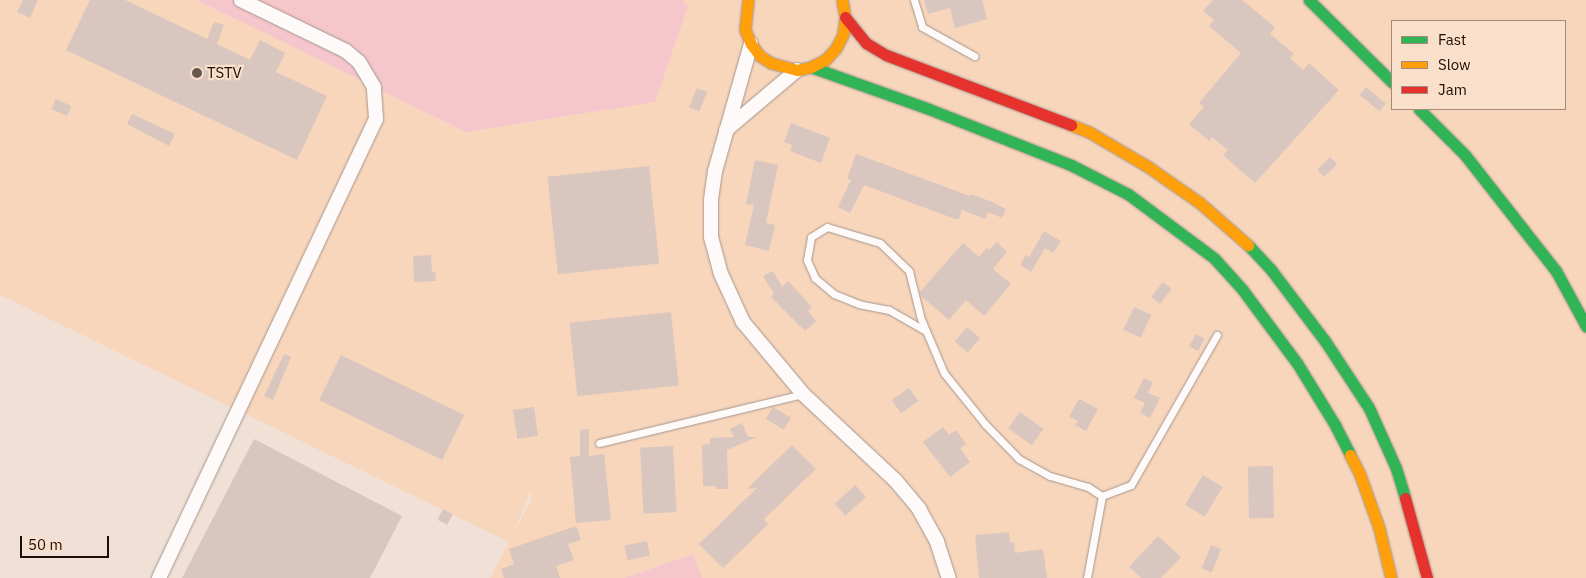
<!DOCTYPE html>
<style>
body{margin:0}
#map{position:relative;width:1586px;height:578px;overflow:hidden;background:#f0e0d6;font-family:"IBM Plex Sans",sans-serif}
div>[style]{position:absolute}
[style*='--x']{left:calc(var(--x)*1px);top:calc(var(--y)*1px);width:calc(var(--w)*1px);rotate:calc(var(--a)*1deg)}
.built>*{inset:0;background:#f8d6bc}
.green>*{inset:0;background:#f6c6cd}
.building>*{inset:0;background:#d8c6bf;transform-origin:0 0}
.roads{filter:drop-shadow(0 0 1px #a5968c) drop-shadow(0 0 1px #a5968c)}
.lane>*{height:7px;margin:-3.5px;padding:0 3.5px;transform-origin:3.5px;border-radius:3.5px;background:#fdfaf9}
.street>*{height:14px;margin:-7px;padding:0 7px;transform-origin:7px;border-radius:7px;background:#fdfaf9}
.fast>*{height:11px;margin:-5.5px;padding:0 5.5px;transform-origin:5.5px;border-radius:5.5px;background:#30b455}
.slow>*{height:11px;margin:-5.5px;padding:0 5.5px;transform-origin:5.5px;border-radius:5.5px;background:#ff9f0a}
.jam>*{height:11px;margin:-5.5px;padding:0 5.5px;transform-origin:5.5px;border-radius:5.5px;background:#e5322d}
.dots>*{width:14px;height:14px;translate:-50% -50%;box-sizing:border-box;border:2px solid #fadfcb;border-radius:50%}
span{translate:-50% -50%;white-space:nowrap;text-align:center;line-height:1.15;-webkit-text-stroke:4.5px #fadfcb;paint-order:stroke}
.poi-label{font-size:15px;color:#1d0e03}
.left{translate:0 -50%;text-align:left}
.legend{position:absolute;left:1391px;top:20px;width:175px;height:90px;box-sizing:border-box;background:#fadfcb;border:1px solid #a28b7b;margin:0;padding:6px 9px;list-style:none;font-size:15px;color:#1d0e03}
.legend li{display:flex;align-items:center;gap:10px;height:25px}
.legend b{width:25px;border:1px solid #a28b7b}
.scale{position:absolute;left:20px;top:536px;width:89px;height:22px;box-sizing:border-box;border:2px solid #1d0e03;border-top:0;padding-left:6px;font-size:15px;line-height:18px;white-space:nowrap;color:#1d0e03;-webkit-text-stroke:4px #fadfcb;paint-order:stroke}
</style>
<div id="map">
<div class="built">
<div style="clip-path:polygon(evenodd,0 0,197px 0,466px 132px,687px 6px,682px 0,1586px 0,1586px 578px,702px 578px,693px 554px,625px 578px,490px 578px,509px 542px,0 295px,0 0,1392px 21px,1565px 21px,1565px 109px,1392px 109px,1392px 21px,0 0,530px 492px,532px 499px,512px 535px,530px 492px)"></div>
</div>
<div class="green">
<div style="clip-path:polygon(197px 0,682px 0,688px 6px,655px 102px,466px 132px)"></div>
<div style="clip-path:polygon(693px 554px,702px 578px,625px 578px)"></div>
</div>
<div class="building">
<div style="clip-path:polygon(23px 0,38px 0,30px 18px,17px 12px)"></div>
<div style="clip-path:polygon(90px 0,125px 0,207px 39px,214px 22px,224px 25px,217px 44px,250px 60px,260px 40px,285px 53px,276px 72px,327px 96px,297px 160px,66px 50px)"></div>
<div style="clip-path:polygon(924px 0,982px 0,987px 19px,955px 28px,950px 8px,928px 14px)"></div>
<div style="clip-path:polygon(1213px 0,1242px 0,1275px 27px,1270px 34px,1294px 54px,1290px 58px,1303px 70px,1309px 63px,1339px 90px,1255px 183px,1223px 155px,1228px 150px,1212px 137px,1209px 141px,1189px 124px,1204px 107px,1199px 103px,1241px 53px,1209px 26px,1214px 20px,1203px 11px)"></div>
<div style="left:1366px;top:87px;width:26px;height:10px;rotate:40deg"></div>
<div style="left:697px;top:88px;width:11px;height:21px;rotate:22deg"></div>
<div style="left:56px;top:99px;width:17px;height:11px;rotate:24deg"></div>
<div style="clip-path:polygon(132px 114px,175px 134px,169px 146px,127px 124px)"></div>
<div style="clip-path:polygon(791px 123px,830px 138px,821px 163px,790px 151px,792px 145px,784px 142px)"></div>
<div style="clip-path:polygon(856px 154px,970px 196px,971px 194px,992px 202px,1006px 209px,1002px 218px,988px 212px,985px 219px,962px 210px,959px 219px,955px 219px,864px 185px,850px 213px,838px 207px,851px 180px,847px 179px)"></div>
<div style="left:1330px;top:157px;width:10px;height:18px;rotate:45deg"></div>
<div style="clip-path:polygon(755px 160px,778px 165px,766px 223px,775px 225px,769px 251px,745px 245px,754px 205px,746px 204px)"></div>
<div style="left:649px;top:166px;width:98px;height:102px;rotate:84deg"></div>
<div style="clip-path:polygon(1044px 231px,1061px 241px,1053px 253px,1045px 248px,1031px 272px,1020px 265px,1026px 255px,1029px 257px)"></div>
<div style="clip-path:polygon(997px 242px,1007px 252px,993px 269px,1011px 284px,984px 316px,966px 300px,949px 320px,921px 296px,920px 292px,963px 243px,979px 257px,987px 248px,989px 250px)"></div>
<div style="clip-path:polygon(431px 255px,432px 272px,435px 271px,436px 281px,414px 282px,413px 256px)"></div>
<div style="clip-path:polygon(773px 271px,782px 287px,788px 281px,812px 307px,808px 311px,816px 321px,805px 331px,771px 297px,774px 294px,763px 276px)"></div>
<div style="left:1163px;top:282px;width:11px;height:19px;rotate:38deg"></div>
<div style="left:1134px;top:307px;width:19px;height:25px;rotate:25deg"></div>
<div style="left:671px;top:312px;width:74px;height:102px;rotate:84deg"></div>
<div style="left:967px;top:327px;width:17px;height:19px;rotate:40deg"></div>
<div style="left:1196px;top:334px;width:10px;height:14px;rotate:29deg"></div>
<div style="clip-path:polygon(284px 354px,291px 357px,273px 400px,264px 396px)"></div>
<div style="left:341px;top:355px;width:137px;height:50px;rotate:26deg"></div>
<div style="clip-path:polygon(1144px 378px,1153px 382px,1148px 393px,1160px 398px,1150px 418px,1140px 413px,1145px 403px,1134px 398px)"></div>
<div style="left:909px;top:388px;width:16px;height:21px;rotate:55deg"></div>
<div style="clip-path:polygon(1079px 399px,1098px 409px,1086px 431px,1075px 425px,1078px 421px,1069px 417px)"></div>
<div style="left:534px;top:407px;width:29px;height:21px;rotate:82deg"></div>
<div style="left:773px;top:407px;width:21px;height:14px;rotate:31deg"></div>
<div style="left:1020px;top:412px;width:29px;height:20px;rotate:36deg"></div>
<div style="clip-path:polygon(742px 423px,748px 437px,757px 437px,727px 450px,728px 489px,716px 489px,716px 486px,703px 486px,702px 445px,710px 444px,710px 438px,734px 437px,730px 429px)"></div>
<div style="clip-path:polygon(943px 427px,949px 435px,956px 430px,966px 444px,960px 448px,970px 462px,950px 477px,923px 442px)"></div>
<div style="clip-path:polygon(589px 429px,589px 456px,604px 454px,611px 520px,576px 523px,570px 457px,580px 456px,580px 430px)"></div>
<div style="clip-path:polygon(254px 439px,402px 516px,370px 578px,182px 578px)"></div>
<div style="clip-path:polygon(792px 445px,816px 469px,764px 519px,768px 524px,723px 568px,699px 544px,757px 488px,747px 489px)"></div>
<div style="left:673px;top:446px;width:66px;height:33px;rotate:87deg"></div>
<div style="left:1273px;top:466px;width:52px;height:25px;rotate:89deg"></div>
<div style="left:1203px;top:475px;width:23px;height:35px;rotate:31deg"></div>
<div style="left:855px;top:485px;width:16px;height:28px;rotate:47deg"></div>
<div style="left:443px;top:509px;width:11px;height:12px;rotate:27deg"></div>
<div style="clip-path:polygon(576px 526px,581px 540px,568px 544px,574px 560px,556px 566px,560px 578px,504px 578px,501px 569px,514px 564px,509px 549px)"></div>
<div style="clip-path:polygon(1009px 532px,1010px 542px,1014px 542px,1015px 553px,1043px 549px,1047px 578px,979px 578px,975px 535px)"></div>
<div style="clip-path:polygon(1158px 536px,1181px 557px,1161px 578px,1141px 578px,1129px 567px)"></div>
<div style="left:647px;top:541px;width:15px;height:23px;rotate:79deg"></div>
<div style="left:1211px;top:545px;width:11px;height:25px;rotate:22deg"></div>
</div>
<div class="roads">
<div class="lane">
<div style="--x:914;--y:0;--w:28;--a:73"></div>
<div style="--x:922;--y:27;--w:60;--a:29.1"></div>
<div style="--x:926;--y:331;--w:43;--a:-150.4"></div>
<div style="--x:889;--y:310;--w:31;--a:-169"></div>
<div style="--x:859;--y:304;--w:27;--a:-158"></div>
<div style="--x:834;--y:294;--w:25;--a:-140"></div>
<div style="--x:815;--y:278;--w:20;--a:-114"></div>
<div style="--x:807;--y:260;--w:23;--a:-80"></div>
<div style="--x:811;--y:237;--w:19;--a:-32"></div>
<div style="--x:827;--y:227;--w:55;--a:16.8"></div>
<div style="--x:880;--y:243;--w:40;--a:44"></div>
<div style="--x:909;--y:271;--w:49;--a:76"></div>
<div style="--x:921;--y:319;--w:59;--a:66.9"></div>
<div style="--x:944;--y:373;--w:65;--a:51.2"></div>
<div style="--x:985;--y:424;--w:49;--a:45.8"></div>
<div style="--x:1019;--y:459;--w:35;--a:29"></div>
<div style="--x:1050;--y:476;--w:40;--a:16"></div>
<div style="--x:1088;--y:487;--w:17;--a:33"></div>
<div style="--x:1102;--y:496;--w:83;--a:100.4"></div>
<div style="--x:599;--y:443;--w:210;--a:-13.5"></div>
<div style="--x:1102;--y:496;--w:31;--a:-21"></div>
<div style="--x:1131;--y:485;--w:173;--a:-60.2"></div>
</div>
<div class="street">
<div style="--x:751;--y:44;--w:132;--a:105.8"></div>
<div style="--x:715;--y:171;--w:30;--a:98"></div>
<div style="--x:711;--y:201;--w:36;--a:90"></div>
<div style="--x:711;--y:237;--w:38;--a:75"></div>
<div style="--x:721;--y:274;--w:53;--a:65.4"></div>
<div style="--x:743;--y:322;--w:94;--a:50.2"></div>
<div style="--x:803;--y:394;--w:126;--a:43.1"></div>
<div style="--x:895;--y:480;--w:38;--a:50"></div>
<div style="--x:919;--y:509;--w:38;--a:61"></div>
<div style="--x:937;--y:542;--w:38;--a:72"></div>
<div style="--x:726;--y:130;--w:93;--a:-40.2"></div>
<div style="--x:159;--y:578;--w:508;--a:-64.7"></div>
<div style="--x:376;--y:119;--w:32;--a:-94"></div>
<div style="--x:374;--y:87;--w:29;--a:-121"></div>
<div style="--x:359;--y:62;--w:17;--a:-140"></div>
<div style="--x:346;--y:51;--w:117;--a:-154.1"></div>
</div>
<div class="fast">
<div style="--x:1309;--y:0;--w:117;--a:44.7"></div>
<div style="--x:811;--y:67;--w:125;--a:19.6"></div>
<div style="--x:929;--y:109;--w:153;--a:21.5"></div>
<div style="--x:1071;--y:165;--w:64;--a:27"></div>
<div style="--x:1128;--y:194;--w:107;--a:36.7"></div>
<div style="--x:1214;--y:258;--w:42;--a:47.9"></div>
<div style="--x:1242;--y:289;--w:92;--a:53.4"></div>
<div style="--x:1297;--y:363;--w:73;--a:58.5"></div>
<div style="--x:1335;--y:425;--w:34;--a:63"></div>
<div style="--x:1419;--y:109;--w:65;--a:45"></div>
<div style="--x:1465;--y:155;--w:147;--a:51.9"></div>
<div style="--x:1556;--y:271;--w:63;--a:61.4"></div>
<div style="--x:1248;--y:245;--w:35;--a:47"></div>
<div style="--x:1272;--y:271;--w:88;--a:52.9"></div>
<div style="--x:1325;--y:341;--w:80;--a:56.7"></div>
<div style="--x:1369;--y:408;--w:66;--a:65.8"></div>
<div style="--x:1396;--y:468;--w:31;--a:73"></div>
</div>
<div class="slow">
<div style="--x:748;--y:0;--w:30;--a:96"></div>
<div style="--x:745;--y:30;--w:15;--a:67"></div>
<div style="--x:751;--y:44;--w:15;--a:53"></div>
<div style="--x:760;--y:56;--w:13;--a:32"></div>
<div style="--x:771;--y:63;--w:27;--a:15"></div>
<div style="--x:797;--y:70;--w:14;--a:-12"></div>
<div style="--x:811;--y:67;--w:16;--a:-27"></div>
<div style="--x:825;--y:60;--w:16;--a:-47"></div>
<div style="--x:836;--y:48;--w:16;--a:-63"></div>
<div style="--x:843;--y:34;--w:17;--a:-83"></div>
<div style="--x:845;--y:17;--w:17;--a:-100"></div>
<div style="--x:1071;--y:125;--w:19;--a:21"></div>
<div style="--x:1089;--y:132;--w:67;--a:30.4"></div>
<div style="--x:1147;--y:166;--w:65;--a:34.9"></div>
<div style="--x:1200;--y:203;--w:64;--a:41.2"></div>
<div style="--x:1350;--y:455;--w:22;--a:63"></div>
<div style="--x:1360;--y:475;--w:56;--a:70.3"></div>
<div style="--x:1379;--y:528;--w:51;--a:76.5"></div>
</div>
<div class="jam">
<div style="--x:845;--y:17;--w:33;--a:51"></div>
<div style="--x:866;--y:43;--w:23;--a:31"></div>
<div style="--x:886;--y:55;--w:198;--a:20.7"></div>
<div style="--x:1405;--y:498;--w:83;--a:74.6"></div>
</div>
</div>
<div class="dots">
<div style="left:197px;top:73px;background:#67584d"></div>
</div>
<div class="poi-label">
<span class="left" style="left:207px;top:73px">TSTV</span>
</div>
<ul class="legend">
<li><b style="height:6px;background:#30b455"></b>Fast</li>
<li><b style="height:6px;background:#ff9f0a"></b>Slow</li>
<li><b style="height:6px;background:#e5322d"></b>Jam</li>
</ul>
<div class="scale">50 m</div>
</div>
